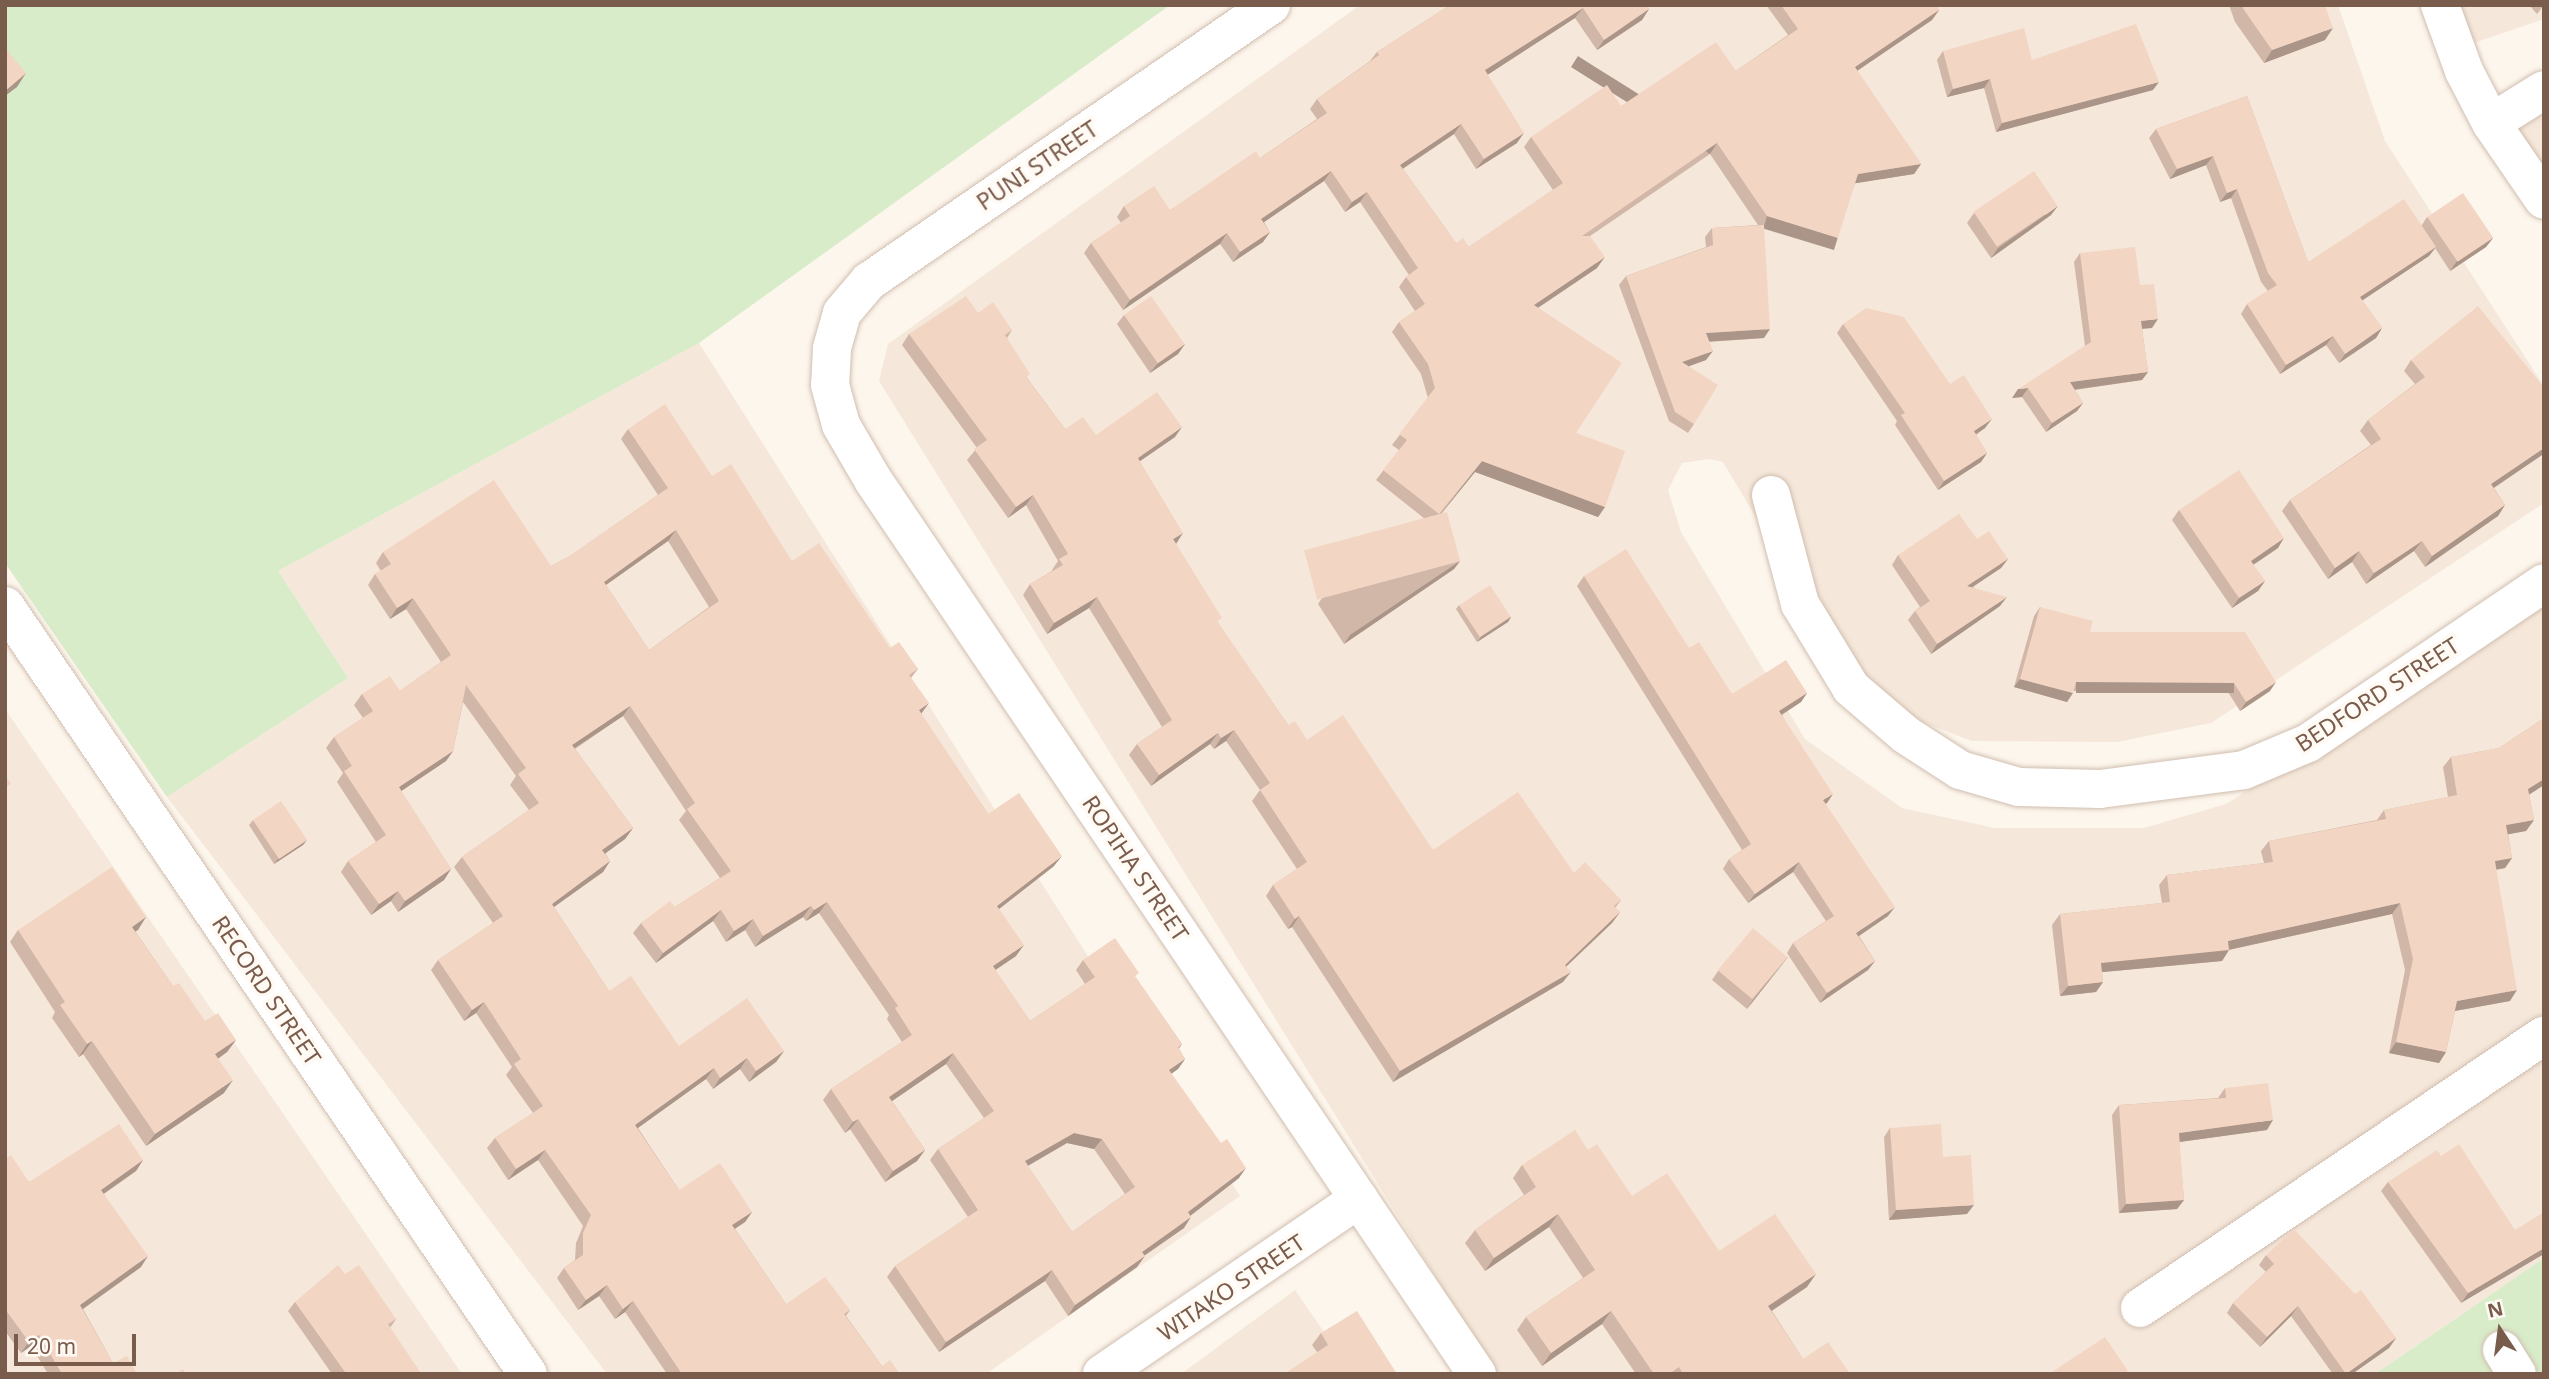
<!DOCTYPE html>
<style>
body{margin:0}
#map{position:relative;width:2549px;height:1379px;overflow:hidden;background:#fdf6ec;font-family:"Noto Sans",sans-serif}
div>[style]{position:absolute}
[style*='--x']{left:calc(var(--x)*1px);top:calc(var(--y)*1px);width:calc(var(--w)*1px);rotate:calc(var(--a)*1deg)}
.residential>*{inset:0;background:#f5e8da}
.green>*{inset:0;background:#d8ecc9}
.roads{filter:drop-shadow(0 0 2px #d1beb0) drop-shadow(0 0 2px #d1beb0)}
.minor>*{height:38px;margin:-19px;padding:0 19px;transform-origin:19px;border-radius:19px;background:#fff}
.wall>*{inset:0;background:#d1b7a8}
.shaded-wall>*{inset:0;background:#aa9588;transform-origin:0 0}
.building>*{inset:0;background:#f3d5c3;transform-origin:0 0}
span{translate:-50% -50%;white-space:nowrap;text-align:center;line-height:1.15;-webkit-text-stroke:7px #fffaf3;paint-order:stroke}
.street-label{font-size:23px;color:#7a5c4d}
.frame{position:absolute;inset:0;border:7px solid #7a5c4d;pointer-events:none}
.north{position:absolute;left:2465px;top:1295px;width:70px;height:70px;-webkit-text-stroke:5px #fffaf3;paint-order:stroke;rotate:347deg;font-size:19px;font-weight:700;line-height:28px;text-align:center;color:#7a5c4d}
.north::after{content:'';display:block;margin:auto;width:24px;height:32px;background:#7a5c4d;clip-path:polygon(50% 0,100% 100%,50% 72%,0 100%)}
.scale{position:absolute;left:14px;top:1334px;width:122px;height:32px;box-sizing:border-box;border:4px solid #7a5c4d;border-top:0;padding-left:9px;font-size:21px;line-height:24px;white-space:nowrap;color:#7a5c4d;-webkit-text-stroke:5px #fffaf3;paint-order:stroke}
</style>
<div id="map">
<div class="residential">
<div style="clip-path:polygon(1360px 5px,2338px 5px,2385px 141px,2544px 386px,2544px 503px,2211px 723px,2117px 742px,1972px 741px,1919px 721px,1874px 690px,1823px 630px,1723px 462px,1709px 459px,1682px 463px,1668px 490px,1681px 532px,1805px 739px,1902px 808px,1995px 828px,2144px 828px,2226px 804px,2544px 601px,2544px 1258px,2375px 1374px,1496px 1374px,879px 381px,888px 344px)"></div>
<div style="clip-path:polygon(2441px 5px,2544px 5px,2544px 19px,2456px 49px)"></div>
<div style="clip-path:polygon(2544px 112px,2544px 184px,2509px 129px)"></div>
<div style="clip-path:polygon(699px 343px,1240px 1196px,986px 1374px,607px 1374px,167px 797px,348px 678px,278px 571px)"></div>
<div style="clip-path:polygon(5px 709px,462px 1374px,5px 1374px)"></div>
<div style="clip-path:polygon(1295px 1290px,1353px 1374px,1181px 1374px)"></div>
</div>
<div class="green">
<div style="clip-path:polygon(5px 5px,1170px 5px,699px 343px,278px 571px,348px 678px,167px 797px,5px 563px)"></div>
<div style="clip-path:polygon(2544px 1258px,2544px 1374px,2375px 1374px)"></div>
</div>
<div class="roads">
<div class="minor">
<div style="--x:1271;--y:5;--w:488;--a:145.5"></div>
<div style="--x:869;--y:281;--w:42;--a:130.2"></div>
<div style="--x:842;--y:313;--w:37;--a:106"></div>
<div style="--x:832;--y:349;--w:36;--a:93"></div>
<div style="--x:830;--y:385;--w:41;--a:74.6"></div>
<div style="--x:841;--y:425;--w:64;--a:59.8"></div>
<div style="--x:873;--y:480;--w:1079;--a:55.96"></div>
<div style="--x:2440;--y:5;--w:70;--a:70"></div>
<div style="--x:2464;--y:71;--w:59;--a:62.6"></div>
<div style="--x:2491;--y:123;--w:93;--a:55.5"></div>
<div style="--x:2491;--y:123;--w:62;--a:-31.9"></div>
<div style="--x:1771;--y:495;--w:113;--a:75.1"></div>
<div style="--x:1800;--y:604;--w:98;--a:58.7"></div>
<div style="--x:1851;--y:688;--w:72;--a:40.5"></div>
<div style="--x:1906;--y:735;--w:64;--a:32.9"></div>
<div style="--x:1960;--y:770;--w:61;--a:16.1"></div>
<div style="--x:2019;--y:787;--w:81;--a:1.4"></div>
<div style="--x:2100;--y:789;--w:145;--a:-7.5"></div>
<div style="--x:2244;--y:770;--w:69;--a:-22.9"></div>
<div style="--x:2308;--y:743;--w:285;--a:-34.1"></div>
<div style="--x:5;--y:606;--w:929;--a:55.75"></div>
<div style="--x:2140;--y:1308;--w:487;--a:-34"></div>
<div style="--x:2502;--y:1350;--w:28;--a:58"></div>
<div style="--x:1102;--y:1374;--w:311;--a:-34.3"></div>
</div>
</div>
<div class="wall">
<div style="clip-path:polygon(1450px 5px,1649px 9px,1642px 20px,1597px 50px,1575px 18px,1487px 75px,1517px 143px,1476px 169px,1454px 134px,1403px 169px,1456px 243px,1469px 247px,1553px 190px,1524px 147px,1531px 137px,1621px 106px,1736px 71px,1788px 35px,1766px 5px,1936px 5px,1939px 10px,1932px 20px,1857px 71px,1921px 164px,1914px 174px,1855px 183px,1831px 248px,1764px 228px,1764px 338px,1709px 342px,1706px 360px,1689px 366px,1694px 424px,1688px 433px,1669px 421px,1619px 285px,1626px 276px,1706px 247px,1705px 237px,1712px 228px,1758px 225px,1710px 154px,1590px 236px,1597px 268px,1538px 308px,1576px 433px,1605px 507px,1598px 517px,1475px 472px,1437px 519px,1460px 561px,1454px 569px,1344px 644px,1318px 604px,1324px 595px,1430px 523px,1376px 480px,1399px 450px,1392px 445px,1428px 398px,1421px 374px,1392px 332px,1399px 322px,1415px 311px,1399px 287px,1406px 277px,1409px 275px,1360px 202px,1345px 212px,1324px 181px,1264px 222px,1270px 232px,1263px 242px,1233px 262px,1220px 244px,1123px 310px,1084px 253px,1091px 243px,1121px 223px,1117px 217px,1124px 206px,1170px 210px,1260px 158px,1317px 119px,1310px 109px,1317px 99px,1370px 61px,1377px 52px)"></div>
<div style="clip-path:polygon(2229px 5px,2325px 5px,2325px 40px,2264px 63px,2235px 22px)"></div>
<div style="clip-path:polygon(2529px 5px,2544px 5px,2537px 14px)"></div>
<div style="clip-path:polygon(1943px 51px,2032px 60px,2153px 90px,1996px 132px,1984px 88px,1947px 97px,1937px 60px)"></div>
<div style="clip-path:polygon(2247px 96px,2308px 262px,2422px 225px,2427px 217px,2493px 238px,2486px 247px,2450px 271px,2435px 248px,2429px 256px,2362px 300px,2382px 328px,2376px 338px,2339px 363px,2326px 345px,2280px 374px,2241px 314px,2247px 304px,2268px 291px,2261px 282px,2231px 198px,2220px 202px,2206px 165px,2170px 179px,2149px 138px,2156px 129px)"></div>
<div style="clip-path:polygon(1974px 213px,2051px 215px,1991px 258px,1967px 223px)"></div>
<div style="clip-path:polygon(2080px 253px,2140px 285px,2152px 328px,2142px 329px,2148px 372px,2142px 380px,2075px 390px,2083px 403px,2077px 411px,2046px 432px,2022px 397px,2012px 398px,2085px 346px,2074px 262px)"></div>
<div style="clip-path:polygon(978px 313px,1012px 330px,1007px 338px,1027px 378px,1065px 429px,1096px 435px,1175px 437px,1140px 461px,1176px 544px,1218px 623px,1288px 725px,1307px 740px,1433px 850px,1574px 873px,1621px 900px,1615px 908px,1620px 912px,1612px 923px,1566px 967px,1563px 982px,1393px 1082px,1292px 927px,1288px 929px,1266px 896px,1273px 885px,1297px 869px,1252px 801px,1260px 790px,1226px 741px,1214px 749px,1210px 744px,1151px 786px,1129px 755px,1137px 744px,1162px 727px,1089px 608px,1047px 634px,1023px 595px,1030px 584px,1052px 571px,1052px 570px,1058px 561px,1026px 505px,1008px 518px,967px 460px,977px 448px,902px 345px,909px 334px)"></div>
<div style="clip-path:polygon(1124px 315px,1185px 344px,1178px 354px,1150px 373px,1117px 324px)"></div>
<div style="clip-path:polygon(1843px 324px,1950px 384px,1985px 428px,1976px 435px,1987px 453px,1981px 462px,1938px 490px,1895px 425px,1897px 421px,1837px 333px)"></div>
<div style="clip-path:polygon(2411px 360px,2542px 385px,2544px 384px,2544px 458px,2542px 455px,2494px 488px,2505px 505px,2498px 516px,2425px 567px,2414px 551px,2366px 584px,2352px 562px,2328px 579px,2282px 511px,2290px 500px,2371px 445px,2360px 431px,2368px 420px,2415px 384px,2404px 371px)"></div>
<div style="clip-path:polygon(evenodd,628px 429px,712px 476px,792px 561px,890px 648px,918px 669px,911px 678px,921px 714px,988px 814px,1054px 866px,999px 909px,1016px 956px,995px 970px,1030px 1021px,1085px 984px,1076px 970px,1083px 960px,1136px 978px,1182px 1044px,1179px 1049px,1185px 1059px,1178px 1069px,1171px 1074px,1239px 1178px,1190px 1216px,1184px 1228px,1144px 1256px,1137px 1267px,1068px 1316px,1045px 1281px,939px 1352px,887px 1277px,895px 1266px,968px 1217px,930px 1160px,938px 1149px,984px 1118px,946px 1064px,892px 1101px,925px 1150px,917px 1161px,885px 1182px,850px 1129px,845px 1133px,823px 1100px,831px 1089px,902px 1042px,887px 1019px,889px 1015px,819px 913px,806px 921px,803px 917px,755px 947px,745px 930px,726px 942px,713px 921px,656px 963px,633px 933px,641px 923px,675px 907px,720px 878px,679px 820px,686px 811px,623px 716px,575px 749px,633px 828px,625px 839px,605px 853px,610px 861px,603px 872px,554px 907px,609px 991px,679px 1046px,784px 1051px,776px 1062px,749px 1082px,740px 1069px,713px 1089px,706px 1079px,638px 1128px,679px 1190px,752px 1212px,745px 1222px,735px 1229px,786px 1304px,850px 1310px,846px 1316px,882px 1366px,900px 1374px,667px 1374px,625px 1312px,615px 1319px,599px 1296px,578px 1310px,557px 1278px,564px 1268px,575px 1260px,576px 1243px,583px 1226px,538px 1160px,508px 1180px,487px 1148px,495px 1138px,533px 1113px,506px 1075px,512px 1067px,476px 1013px,464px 1021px,431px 970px,438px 960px,493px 923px,454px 867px,462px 857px,529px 810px,510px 785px,516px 776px,463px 702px,453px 751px,446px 761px,401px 791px,451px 869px,444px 880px,398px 912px,391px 901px,371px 915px,341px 872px,348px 861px,376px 842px,337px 782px,343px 773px,326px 748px,334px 737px,363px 718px,354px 705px,362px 694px,400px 691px,441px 662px,406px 609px,390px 619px,368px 585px,375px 574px,381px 571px,376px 563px,383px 552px,551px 566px,570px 556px,658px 495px,621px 439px,628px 429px,668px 541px,709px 607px,649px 650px,606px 585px,668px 541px,628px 429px,1067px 1143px,1094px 1149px,1125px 1194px,1072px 1232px,1028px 1166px,1067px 1143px)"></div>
<div style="clip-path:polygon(2179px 510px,2278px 548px,2253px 565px,2265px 581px,2258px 591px,2232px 608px,2172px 520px)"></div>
<div style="clip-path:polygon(1977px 539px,2008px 559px,2001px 568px,1973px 587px,2000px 606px,1931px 654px,1908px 620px,1915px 611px,1920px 607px,1892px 565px,1898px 555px)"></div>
<div style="clip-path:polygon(1584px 576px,1689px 648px,1732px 694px,1807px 693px,1801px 702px,1782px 715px,1827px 803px,1825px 803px,1888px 916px,1859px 936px,1875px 961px,1868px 970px,1820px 1003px,1787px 953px,1793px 943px,1826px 921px,1793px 872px,1748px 903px,1723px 869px,1729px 859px,1742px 850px,1577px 586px)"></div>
<div style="clip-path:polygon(1459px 605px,1511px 617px,1508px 622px,1477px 642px,1456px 609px)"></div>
<div style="clip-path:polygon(2040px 607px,2090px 632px,2270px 691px,2240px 711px,2228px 692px,2073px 691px,2067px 702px,2014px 687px,2034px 616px)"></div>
<div style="clip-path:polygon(2544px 718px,2544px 785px,2529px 794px,2534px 820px,2526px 831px,2508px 834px,2512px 858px,2505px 868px,2496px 870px,2510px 1001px,2455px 1011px,2446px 1052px,2439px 1063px,2389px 1053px,2405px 970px,2392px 914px,2229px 950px,2222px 961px,2102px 972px,2103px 982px,2096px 992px,2060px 996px,2052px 925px,2060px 914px,2162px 903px,2159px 885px,2167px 875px,2264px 863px,2261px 851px,2269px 841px,2377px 820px,2384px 810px,2448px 797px,2443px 767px,2451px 757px,2499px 748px)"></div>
<div style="clip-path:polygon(253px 820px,307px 840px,303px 845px,274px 864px,249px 825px)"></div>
<div style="clip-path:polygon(146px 917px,135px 931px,173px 986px,205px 1021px,236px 1040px,227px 1052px,218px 1059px,224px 1093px,146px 1146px,83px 1054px,79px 1057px,52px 1018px,55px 1012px,10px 942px,18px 930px)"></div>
<div style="clip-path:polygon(1788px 957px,1747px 1009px,1712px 980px,1718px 971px)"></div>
<div style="clip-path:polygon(2225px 1088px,2267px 1130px,2179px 1142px,2184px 1200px,2177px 1209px,2119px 1213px,2112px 1115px,2119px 1105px,2218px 1098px)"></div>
<div style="clip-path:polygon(1890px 1128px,1943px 1157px,1967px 1214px,1889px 1220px,1884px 1137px)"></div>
<div style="clip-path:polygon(1588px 1150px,1632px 1196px,1719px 1251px,1807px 1287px,1772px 1311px,1803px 1359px,1848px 1371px,1846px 1374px,1636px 1374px,1602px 1324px,1542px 1366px,1517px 1330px,1526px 1317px,1583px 1278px,1549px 1227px,1485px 1271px,1465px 1243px,1475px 1230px,1524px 1195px,1513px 1178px,1522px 1165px)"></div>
<div style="clip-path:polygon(2441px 1156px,2515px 1230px,2461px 1303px,2381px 1191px,2388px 1182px)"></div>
<div style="clip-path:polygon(5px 1159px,29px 1182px,143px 1160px,136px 1171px,104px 1194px,141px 1267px,83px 1309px,113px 1363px,137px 1374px,48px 1374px,31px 1346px,21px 1353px,5px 1331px)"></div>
<div style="clip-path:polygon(2266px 1255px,2396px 1338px,2389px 1348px,2352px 1374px,2333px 1374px,2291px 1316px,2260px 1347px,2227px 1313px,2233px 1303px,2266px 1272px,2259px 1265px)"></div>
<div style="clip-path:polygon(345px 1274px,396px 1319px,390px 1328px,421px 1374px,332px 1374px,288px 1311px,295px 1302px)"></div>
<div style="clip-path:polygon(1321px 1333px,1397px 1374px,1317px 1352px,1312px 1345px)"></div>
</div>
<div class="shaded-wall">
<div style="clip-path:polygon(1583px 8px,1575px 18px,1478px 81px,1485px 70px)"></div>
<div style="clip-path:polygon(1649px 9px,1642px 20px,1597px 50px,1604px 40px)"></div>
<div style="clip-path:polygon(1939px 10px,1932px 20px,1848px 77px,1855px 67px)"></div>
<div style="clip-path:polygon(2333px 28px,2325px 40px,2264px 63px,2272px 50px)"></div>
<div style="clip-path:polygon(26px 73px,17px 87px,5px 96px,5px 91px)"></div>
<div style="clip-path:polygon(1990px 79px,1984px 88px,1947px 97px,1953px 89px)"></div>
<div style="clip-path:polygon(2159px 82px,2153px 90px,1996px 132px,2002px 123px)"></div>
<div style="clip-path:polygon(1461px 124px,1454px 134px,1393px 175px,1400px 165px)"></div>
<div style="clip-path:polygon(1524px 133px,1517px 143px,1476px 169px,1484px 159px)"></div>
<div style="left:1717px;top:143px;width:13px;height:164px;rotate:122deg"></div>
<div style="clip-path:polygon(2213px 156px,2206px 165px,2170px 179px,2177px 169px)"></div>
<div style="clip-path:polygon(1921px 164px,1914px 174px,1851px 184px,1858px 174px)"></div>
<div style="clip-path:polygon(1331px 171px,1324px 181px,1254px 229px,1261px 219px)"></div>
<div style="clip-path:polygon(2237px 189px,2231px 198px,2220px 202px,2227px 193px)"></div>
<div style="clip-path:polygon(1367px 192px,1360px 202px,1345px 212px,1352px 202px)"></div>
<div style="clip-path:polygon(2058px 206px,2051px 215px,1991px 258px,1998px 248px)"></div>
<div style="left:1767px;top:216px;width:74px;height:13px;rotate:17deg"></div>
<div style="clip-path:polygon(1270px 232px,1263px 242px,1233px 262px,1240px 252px)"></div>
<div style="clip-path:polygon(1227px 233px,1220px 244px,1123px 310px,1130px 300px)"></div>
<div style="clip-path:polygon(2493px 238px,2486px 247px,2450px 271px,2457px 261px)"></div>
<div style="clip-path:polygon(2436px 247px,2429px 256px,2354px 306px,2360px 297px)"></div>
<div style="clip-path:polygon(1605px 257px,1597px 268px,1527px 315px,1534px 305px)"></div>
<div style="clip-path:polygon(2158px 319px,2152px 328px,2135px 329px,2141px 321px)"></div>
<div style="clip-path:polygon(2382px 328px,2376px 338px,2339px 363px,2345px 354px)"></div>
<div style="clip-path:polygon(1770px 329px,1764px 338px,1700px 342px,1706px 333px)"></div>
<div style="clip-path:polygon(2333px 336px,2326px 345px,2280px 374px,2286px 365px)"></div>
<div style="clip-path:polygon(1185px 344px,1178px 354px,1150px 373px,1157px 364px)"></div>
<div style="clip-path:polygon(1713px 351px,1706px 360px,1676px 371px,1682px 362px)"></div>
<div style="clip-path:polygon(2148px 372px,2142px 380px,2064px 391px,2070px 382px)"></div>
<div style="clip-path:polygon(2028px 388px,2022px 397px,2012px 398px,2018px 389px)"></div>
<div style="clip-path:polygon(2083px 403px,2077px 411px,2046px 432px,2052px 423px)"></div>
<div style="clip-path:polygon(1992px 419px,1985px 428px,1967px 440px,1974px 431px)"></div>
<div style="clip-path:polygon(1182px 427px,1175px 437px,1130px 468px,1138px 458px)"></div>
<div style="clip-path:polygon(2544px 448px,2544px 452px,2542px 455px,2483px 495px,2491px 484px)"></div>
<div style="clip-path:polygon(1987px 453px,1981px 462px,1938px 490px,1944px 481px)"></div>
<div style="clip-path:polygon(1482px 461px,1605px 507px,1598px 517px,1475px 472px,1432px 525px)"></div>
<div style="clip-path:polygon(1033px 495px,1026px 505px,1008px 518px,1016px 507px)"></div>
<div style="clip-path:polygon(2505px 505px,2498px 516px,2425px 567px,2432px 556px)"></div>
<div style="clip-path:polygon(676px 530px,668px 541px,596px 592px,604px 582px)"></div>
<div style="clip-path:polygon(1183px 533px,1176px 544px,1173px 539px)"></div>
<div style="clip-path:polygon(2284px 538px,2278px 548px,2244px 571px,2251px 561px)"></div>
<div style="clip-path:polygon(2422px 541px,2414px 551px,2366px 584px,2374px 573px)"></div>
<div style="clip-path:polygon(2359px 551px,2352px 562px,2328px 579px,2335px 568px)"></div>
<div style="clip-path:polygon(2008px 559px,2001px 568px,1960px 595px,1967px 586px)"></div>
<div style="clip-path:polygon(1460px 561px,1454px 569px,1344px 644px,1350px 635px)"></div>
<div style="clip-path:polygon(2265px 581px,2258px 591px,2232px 608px,2239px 598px)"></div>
<div style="clip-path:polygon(1097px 597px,1089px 608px,1047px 634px,1054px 623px)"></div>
<div style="clip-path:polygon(2007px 597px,2000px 606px,1931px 654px,1937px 644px)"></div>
<div style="clip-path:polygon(413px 598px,406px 609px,390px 619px,397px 608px)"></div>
<div style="clip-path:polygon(1511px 617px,1508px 622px,1477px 642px,1481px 637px)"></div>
<div style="clip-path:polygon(2020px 679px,2073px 693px,2067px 702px,2014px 687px)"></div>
<div style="left:2076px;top:682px;width:158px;height:11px"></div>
<div style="clip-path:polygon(2276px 682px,2270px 691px,2240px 711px,2246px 702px)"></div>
<div style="clip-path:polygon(1807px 693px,1801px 702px,1773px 720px,1779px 711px)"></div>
<div style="clip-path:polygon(929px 703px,921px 714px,919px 710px)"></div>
<div style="clip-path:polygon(630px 706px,623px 716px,564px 755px,572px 745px)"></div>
<div style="clip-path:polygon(1234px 730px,1226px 741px,1214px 749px,1221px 738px)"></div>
<div style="clip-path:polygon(1218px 733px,1210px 744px,1151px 786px,1159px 775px)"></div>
<div style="clip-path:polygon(453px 751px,446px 761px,391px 798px,399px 787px)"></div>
<div style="clip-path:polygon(2544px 779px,2544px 785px,2521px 800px,2528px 789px)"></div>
<div style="clip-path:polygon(1833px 794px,1827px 803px,1817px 809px,1823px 800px)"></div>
<div style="clip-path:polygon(2534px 820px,2526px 831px,2499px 836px,2506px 825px)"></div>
<div style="clip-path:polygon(633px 828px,625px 839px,595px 861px,602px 850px)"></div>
<div style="clip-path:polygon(307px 840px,303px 845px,274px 864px,278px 859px)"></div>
<div style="clip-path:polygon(1062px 856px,1054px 866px,990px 916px,997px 906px)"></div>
<div style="clip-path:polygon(2512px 858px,2505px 868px,2487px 871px,2495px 861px)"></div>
<div style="clip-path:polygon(610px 861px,603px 872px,544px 914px,552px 904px)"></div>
<div style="clip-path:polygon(1799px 862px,1793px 872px,1748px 903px,1755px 894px)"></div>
<div style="clip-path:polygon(451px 869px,444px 880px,398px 912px,405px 901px)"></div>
<div style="clip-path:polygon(398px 891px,391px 901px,371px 915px,379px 904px)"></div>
<div style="clip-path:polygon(827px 902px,819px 913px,806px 921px,814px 910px)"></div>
<div style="clip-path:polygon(2400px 903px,2392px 914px,2223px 951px,2229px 950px,2222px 961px,2093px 973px,2101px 963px,2228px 941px)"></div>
<div style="clip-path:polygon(811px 906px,803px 917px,755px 947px,763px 936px)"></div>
<div style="clip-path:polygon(1895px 907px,1888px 916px,1850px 942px,1856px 933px)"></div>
<div style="clip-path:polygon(721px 910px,713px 921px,656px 963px,663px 953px)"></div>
<div style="clip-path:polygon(1620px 912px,1612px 923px,1557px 975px,1565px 965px)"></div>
<div style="clip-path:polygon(1299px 916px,1292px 927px,1288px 929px,1295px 919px)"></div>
<div style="clip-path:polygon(146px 917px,138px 930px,123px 939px,132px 927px)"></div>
<div style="clip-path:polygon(753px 919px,745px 930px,726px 942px,734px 931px)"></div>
<div style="clip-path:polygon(1024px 945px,1016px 956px,985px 977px,993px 966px)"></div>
<div style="clip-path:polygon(1788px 957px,1781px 966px,1747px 1009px,1753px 1000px)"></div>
<div style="clip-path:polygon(1875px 961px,1868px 970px,1820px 1003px,1827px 993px)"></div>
<div style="clip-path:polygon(1571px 972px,1563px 982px,1393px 1082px,1400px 1071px)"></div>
<div style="clip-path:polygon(2103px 982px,2096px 992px,2060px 996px,2068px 986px)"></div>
<div style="clip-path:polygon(2517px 990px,2510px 1001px,2449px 1012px,2457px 1001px)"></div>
<div style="clip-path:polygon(484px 1002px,476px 1013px,464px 1021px,472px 1010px)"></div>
<div style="clip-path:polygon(236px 1040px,227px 1052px,206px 1067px,215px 1054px)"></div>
<div style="clip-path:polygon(92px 1041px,83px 1054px,79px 1057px,87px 1044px)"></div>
<div style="clip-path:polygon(2396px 1042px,2446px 1052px,2439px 1063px,2389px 1053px)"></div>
<div style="clip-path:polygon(784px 1051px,776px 1062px,749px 1082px,756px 1071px)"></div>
<div style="clip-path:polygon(953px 1053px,946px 1064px,882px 1108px,889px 1097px)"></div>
<div style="clip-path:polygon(747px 1058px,740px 1069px,713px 1089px,720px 1078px)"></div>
<div style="clip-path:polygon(1185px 1059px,1178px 1069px,1161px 1081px,1169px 1070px)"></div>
<div style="clip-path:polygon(714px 1068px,706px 1079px,628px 1135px,635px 1125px)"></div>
<div style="clip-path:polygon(233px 1080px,224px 1093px,146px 1146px,155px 1134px)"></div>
<div style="clip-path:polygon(858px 1119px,850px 1129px,845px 1133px,853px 1122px)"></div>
<div style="clip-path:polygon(2273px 1120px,2267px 1130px,2172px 1143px,2179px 1133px)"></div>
<div style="clip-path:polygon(1074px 1133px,1102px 1139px,1094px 1149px,1067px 1143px,1017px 1172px,1025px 1161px)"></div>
<div style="clip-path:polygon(545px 1150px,538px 1160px,508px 1180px,516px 1169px)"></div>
<div style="clip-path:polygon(925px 1150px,917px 1161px,885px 1182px,893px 1171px)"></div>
<div style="clip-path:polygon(143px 1160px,136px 1171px,93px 1201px,101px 1190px)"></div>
<div style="clip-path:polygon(1246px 1168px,1239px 1178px,1181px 1223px,1188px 1212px)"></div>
<div style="clip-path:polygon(2184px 1200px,2177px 1209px,2119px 1213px,2126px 1204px)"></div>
<div style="clip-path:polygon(1974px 1205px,1967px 1214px,1889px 1220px,1896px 1210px)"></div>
<div style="clip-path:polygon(752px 1212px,745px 1222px,725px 1235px,732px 1225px)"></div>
<div style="clip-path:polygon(1558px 1214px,1549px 1227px,1485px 1271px,1494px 1258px)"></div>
<div style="clip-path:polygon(1191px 1217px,1184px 1228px,1135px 1262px,1142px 1252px)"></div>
<div style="clip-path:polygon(2544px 1248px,2544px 1254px,2461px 1303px,2468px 1293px)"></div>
<div style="clip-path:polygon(148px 1256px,141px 1267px,73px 1316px,80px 1305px)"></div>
<div style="clip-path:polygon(1145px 1256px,1137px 1267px,1068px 1316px,1075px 1305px)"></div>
<div style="clip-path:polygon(1052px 1270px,1045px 1281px,939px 1352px,946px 1342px)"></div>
<div style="clip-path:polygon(1816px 1274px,1807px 1287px,1759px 1319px,1768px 1306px)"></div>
<div style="clip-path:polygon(607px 1285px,599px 1296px,578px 1310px,586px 1300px)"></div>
<div style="clip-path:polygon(633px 1301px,625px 1312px,615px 1319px,623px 1309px)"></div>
<div style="clip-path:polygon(2298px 1306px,2291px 1316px,2260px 1347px,2267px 1337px)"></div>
<div style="clip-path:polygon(1611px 1311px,1602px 1324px,1542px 1366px,1551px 1353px)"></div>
<div style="clip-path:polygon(39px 1335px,31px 1346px,21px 1353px,29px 1342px)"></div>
<div style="clip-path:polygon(2396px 1338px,2389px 1348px,2352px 1374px,2346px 1374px)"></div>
</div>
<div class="building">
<div style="clip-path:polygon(1450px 5px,1646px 5px,1649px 9px,1604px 40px,1583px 8px,1485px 70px,1524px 133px,1484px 159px,1461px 124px,1400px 165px,1456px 243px,1463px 238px,1469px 247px,1563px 183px,1531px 137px,1607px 85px,1621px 106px,1716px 42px,1736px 71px,1798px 29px,1781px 5px,1936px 5px,1939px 10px,1855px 67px,1921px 164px,1858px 174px,1838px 238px,1767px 216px,1717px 143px,1582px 236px,1590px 236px,1605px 257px,1534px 305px,1622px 363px,1576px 433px,1625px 451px,1605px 507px,1482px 461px,1439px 514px,1383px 470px,1407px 440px,1399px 434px,1435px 388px,1428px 364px,1399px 322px,1425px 304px,1406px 277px,1418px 268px,1367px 192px,1352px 202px,1331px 171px,1261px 219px,1270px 232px,1240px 252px,1227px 233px,1130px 300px,1091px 243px,1130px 216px,1124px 206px,1154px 186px,1170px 210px,1256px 151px,1260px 158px,1327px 113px,1317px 99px,1379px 55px,1377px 52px)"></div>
<div style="clip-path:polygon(2242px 5px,2325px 5px,2333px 28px,2272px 50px,2244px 10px)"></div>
<div style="clip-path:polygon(2136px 24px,2159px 82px,2002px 123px,1990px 79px,1953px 89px,1943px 51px,2024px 28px,2032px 60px)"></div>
<div style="clip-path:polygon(5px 48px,26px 73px,5px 91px)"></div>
<div style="clip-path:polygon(2247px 96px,2308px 262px,2404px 199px,2436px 247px,2360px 297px,2382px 328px,2345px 354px,2333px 336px,2286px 365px,2247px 304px,2277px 285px,2268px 273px,2237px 189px,2227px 193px,2213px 156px,2177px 169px,2156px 129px)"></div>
<div style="left:2034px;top:171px;width:42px;height:73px;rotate:56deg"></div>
<div style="left:2463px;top:193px;width:54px;height:43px;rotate:56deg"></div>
<div style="clip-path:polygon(1764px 225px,1770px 329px,1706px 333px,1713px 351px,1682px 362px,1718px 385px,1694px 424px,1675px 412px,1626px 276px,1713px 245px,1712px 228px)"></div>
<div style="clip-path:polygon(2135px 247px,2140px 285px,2154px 284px,2158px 319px,2141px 321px,2148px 372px,2070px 382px,2083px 403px,2052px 423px,2028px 388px,2018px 389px,2091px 342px,2080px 253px)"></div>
<div style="clip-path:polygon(966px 296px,978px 313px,993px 302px,1012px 330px,1005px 335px,1030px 374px,1026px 377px,1065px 429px,1083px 417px,1096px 435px,1157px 392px,1182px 427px,1138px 458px,1183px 533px,1173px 539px,1222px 618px,1217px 621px,1288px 725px,1295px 721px,1307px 740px,1343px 715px,1433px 850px,1518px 792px,1574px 873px,1585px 862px,1621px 900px,1614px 906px,1620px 912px,1565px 965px,1571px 972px,1400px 1071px,1299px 916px,1295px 919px,1273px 885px,1307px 862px,1260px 790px,1270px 783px,1234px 730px,1221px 738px,1218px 733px,1159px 775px,1137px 744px,1172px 720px,1097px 597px,1054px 623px,1030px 584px,1063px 565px,1059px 559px,1068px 554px,1033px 495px,1016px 507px,974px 449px,987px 440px,909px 334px)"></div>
<div style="left:1151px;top:296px;width:59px;height:33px;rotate:55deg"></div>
<div style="clip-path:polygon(2478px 306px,2542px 385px,2544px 384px,2544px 448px,2491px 484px,2505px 505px,2432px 556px,2422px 541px,2374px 573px,2359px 551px,2335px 568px,2290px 500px,2381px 439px,2368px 420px,2425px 377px,2411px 360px)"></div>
<div style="clip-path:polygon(1866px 308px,1904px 317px,1950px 384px,1964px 375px,1992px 419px,1974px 431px,1987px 453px,1944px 481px,1901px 415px,1905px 413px,1843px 324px)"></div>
<div style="clip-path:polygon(evenodd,665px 404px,712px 476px,731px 464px,792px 561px,819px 543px,890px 648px,899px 642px,918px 669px,909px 675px,929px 703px,919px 710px,988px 814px,1019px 793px,1062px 856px,997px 906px,1024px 945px,993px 966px,1030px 1021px,1095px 977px,1083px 960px,1115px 938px,1139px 973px,1135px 976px,1182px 1044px,1178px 1047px,1185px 1059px,1169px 1070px,1221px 1143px,1227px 1139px,1246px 1168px,1188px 1212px,1191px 1217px,1142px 1252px,1145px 1256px,1075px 1305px,1052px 1270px,946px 1342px,895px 1266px,978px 1210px,938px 1149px,994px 1111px,953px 1053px,889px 1097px,925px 1150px,893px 1171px,858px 1119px,853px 1122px,831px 1089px,912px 1035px,895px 1008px,898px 1006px,827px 902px,814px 910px,811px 906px,763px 936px,753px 919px,734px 931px,721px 910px,663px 953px,641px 923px,670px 901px,675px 907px,731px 871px,687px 809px,695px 803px,630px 706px,572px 745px,633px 828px,602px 850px,610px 861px,552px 904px,609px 991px,631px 976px,679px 1046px,747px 998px,784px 1051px,756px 1071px,747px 1058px,720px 1078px,714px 1068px,635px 1125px,679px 1190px,720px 1163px,752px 1212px,732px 1225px,786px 1304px,825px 1277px,850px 1310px,844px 1314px,882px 1366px,890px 1360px,900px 1374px,682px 1374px,633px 1301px,623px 1309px,607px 1285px,586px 1300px,564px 1268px,583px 1255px,583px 1233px,591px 1215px,545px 1150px,516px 1169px,495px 1138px,543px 1106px,514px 1064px,521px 1059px,484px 1002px,472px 1010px,438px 960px,503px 916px,462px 857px,539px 803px,518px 774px,526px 768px,466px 685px,453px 751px,399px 787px,451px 869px,405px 901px,398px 891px,379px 904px,348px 861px,386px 835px,344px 771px,352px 766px,334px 737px,373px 711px,362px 694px,390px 676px,400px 691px,451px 655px,413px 598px,397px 608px,375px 574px,391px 564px,383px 552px,494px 480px,551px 566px,570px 556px,668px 488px,628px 429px,665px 404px,676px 530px,719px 601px,649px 650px,604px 582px,676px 530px,665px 404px,1074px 1133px,1102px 1139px,1135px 1187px,1072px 1232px,1025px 1161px,1074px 1133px)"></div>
<div style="clip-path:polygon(2239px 470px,2284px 538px,2251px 561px,2265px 581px,2239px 598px,2179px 510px)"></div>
<div style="left:1447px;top:512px;width:51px;height:148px;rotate:75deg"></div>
<div style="clip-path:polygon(1959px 514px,1977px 539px,1989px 531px,2008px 559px,1967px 586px,2007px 597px,1937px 644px,1915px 611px,1930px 601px,1898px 555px)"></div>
<div style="clip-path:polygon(1626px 549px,1689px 648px,1699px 642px,1732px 694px,1786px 660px,1807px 693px,1779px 711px,1833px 794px,1823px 800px,1895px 907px,1856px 933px,1875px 961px,1827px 993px,1793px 943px,1834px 916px,1799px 862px,1755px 894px,1729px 859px,1751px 844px,1584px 576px)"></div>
<div style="left:1490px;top:585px;width:38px;height:37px;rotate:57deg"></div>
<div style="clip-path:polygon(2040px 607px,2093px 621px,2090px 632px,2245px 632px,2276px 682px,2246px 702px,2234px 683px,2076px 682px,2073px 693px,2020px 679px)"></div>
<div style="clip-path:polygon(2544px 718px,2544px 779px,2528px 789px,2534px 820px,2506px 825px,2512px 858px,2495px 861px,2517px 990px,2457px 1001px,2446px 1052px,2396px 1042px,2413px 959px,2400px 903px,2228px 941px,2229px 950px,2101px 963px,2103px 982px,2068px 986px,2060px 914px,2170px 902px,2167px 875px,2273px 862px,2269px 841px,2386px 819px,2384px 810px,2457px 795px,2451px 757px,2499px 748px)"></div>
<div style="clip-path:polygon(5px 775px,11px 784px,5px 788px)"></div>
<div style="left:281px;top:801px;width:47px;height:34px;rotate:56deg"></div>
<div style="clip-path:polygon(112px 867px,146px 917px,132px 927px,173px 986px,179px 983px,205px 1021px,218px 1013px,236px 1040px,215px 1054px,233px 1080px,155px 1134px,92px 1041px,87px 1044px,60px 1005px,65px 1002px,18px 930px)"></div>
<div style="left:1753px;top:928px;width:45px;height:55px;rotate:40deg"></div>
<div style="clip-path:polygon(2268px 1083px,2273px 1120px,2179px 1133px,2184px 1200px,2126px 1204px,2119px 1105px,2226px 1098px,2225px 1088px)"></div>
<div style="clip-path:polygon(119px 1124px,143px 1160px,101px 1190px,148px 1256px,80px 1305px,113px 1363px,127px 1356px,137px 1374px,62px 1374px,39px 1335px,29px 1342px,5px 1309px,5px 1159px,11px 1155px,29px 1182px)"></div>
<div style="clip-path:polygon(1941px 1124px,1943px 1157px,1971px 1155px,1974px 1205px,1896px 1210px,1890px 1128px)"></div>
<div style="clip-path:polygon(1575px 1130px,1588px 1150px,1597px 1144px,1632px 1196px,1667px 1173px,1719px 1251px,1775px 1214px,1816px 1274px,1768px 1306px,1803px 1359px,1828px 1342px,1848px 1371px,1844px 1374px,1683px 1374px,1679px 1367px,1669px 1374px,1654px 1374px,1611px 1311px,1551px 1353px,1526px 1317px,1595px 1270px,1558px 1214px,1494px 1258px,1475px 1230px,1536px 1187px,1522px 1165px)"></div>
<div style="clip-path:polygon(2459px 1144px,2515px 1230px,2544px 1212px,2544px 1248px,2468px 1293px,2388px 1182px,2437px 1150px,2441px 1156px)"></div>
<div style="clip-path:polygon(2294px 1229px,2355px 1294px,2361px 1290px,2396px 1338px,2346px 1374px,2298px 1306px,2267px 1337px,2233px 1303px,2274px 1264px,2266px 1255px)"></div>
<div style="clip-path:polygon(338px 1265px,345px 1274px,359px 1265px,396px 1319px,388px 1324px,421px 1374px,343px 1374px,345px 1372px,295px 1302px)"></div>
<div style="clip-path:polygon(1357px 1311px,1397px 1374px,1284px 1374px,1328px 1345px,1321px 1333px)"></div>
<div style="clip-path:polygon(2105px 1337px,2128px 1371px,2124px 1374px,2049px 1374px)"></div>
<div style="clip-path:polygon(183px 1369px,186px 1374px,175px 1374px)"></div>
</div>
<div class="street-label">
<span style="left:1037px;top:165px;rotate:-34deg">PUNI STREET</span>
<span style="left:2377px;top:694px;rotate:-33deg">BEDFORD STREET</span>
<span style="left:1136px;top:868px;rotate:56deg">ROPIHA STREET</span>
<span style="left:267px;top:990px;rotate:56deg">RECORD STREET</span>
<span style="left:1231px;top:1287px;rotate:-34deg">WITAKO STREET</span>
</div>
<div class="frame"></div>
<div class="north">N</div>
<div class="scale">20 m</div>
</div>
